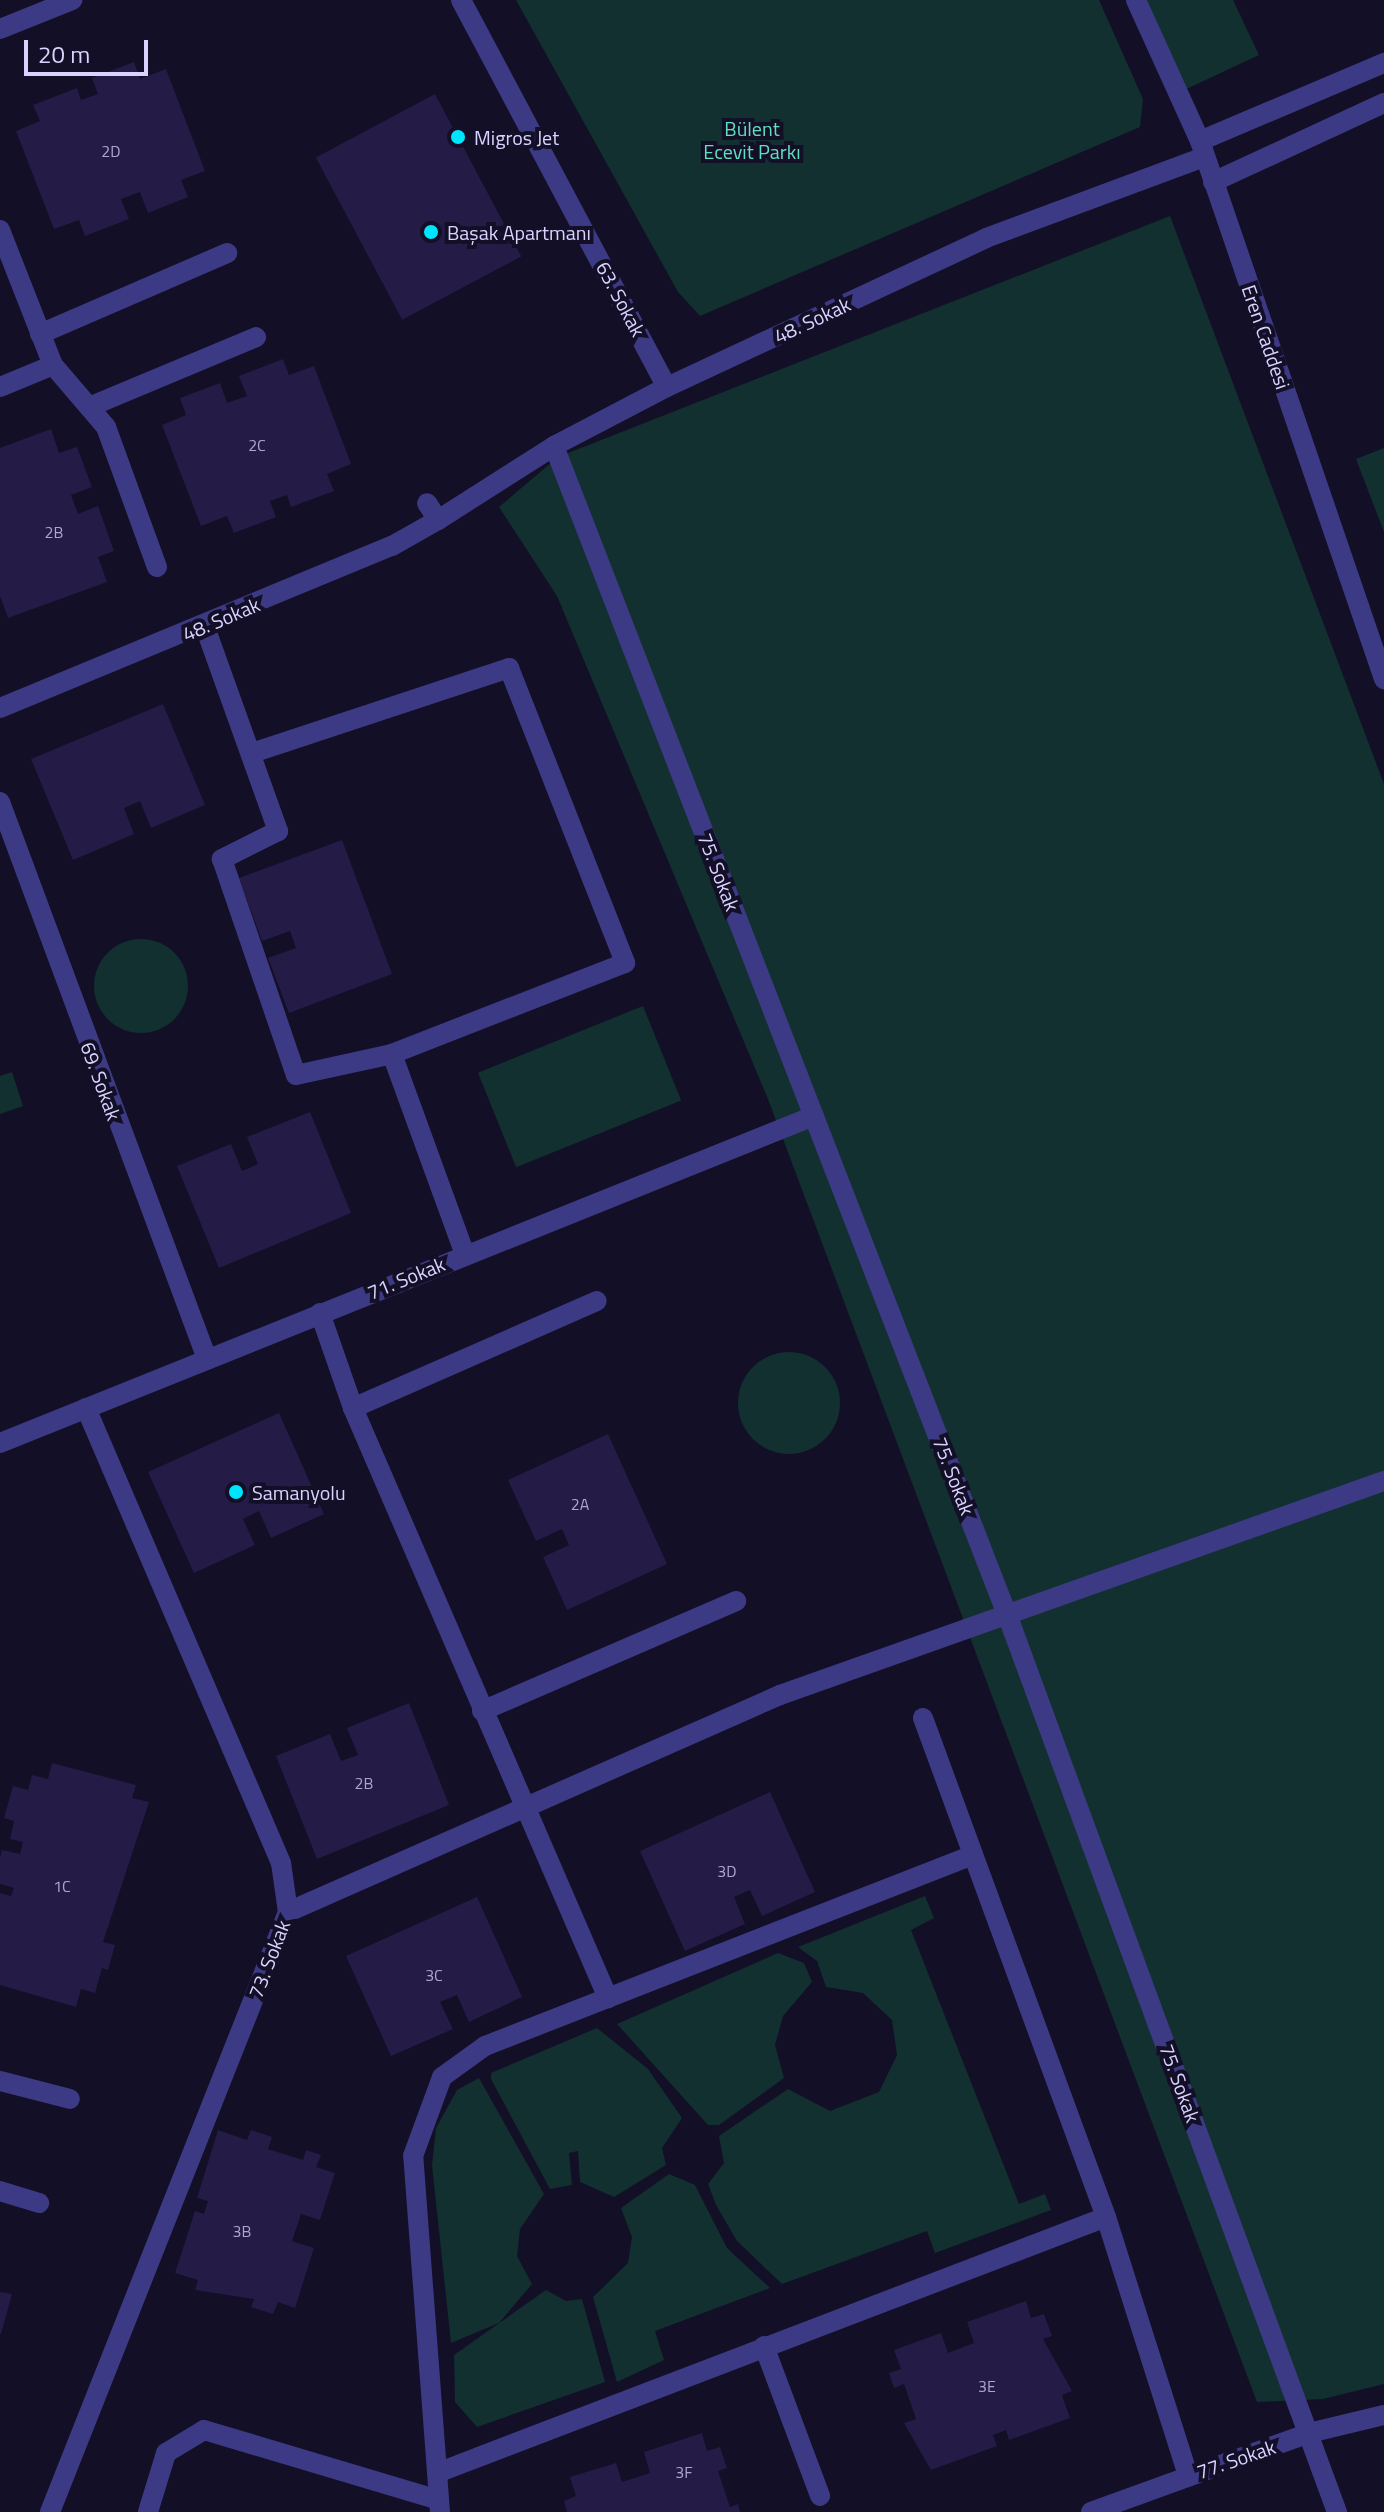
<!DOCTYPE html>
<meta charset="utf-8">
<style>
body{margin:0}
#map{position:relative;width:1384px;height:2512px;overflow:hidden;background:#130f26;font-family:"Titillium Web",sans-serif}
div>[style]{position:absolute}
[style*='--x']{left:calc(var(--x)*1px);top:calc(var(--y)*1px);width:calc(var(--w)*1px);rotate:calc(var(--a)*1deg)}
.green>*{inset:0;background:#12302f;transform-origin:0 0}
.round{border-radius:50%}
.building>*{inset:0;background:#241b47;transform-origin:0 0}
.minor>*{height:20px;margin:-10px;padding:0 10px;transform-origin:10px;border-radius:10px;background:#3d3a85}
.dots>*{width:22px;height:22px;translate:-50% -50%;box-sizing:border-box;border:4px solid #130f26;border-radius:50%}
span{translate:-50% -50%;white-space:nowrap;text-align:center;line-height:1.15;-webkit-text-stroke:8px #130f26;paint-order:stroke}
.number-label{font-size:16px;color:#aca6d1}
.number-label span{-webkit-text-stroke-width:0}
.park-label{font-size:20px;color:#5fe0c0}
.poi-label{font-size:20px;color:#d9d4ff}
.left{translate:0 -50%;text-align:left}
.street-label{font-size:20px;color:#d9d4ff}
.scale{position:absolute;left:24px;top:40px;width:124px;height:36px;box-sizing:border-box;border:4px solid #d9d4ff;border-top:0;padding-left:10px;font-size:24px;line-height:28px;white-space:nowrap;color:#d9d4ff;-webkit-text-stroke:6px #130f26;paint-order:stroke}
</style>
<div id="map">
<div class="green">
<div style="clip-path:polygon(516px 0,1099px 0,1143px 99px,1140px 127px,700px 316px,678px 292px)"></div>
<div style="clip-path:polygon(1134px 0,1233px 0,1259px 55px,1178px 93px)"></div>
<div style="clip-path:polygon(1170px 216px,1384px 784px,1384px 2384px,1323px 2399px,1257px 2402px,768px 1099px,557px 596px,499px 507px,558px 457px)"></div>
<div style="clip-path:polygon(1384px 448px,1384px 532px,1356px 459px)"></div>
<div class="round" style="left:94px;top:939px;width:94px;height:94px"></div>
<div style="left:643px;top:1006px;width:102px;height:178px;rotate:68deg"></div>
<div style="clip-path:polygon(12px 1072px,23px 1106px,0 1114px,0 1076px)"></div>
<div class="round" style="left:738px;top:1352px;width:102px;height:102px"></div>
<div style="clip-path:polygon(925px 1896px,934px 1918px,911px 1930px,1019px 2204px,1045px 2194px,1051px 2210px,935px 2253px,927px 2231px,782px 2284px,737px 2241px,716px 2205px,708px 2184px,724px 2163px,719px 2136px,788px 2089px,830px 2111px,879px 2092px,897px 2055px,892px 2020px,863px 1993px,826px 1987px,817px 1961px,798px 1947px)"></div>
<div style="clip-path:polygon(778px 1953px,804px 1963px,812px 1982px,783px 2016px,775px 2045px,784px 2078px,719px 2125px,708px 2125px,617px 2024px)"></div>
<div style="clip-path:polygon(597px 2028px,648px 2069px,682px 2118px,662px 2148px,666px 2165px,614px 2197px,580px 2182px,578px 2151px,569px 2153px,572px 2185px,550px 2189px,491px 2079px,491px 2073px)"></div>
<div style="clip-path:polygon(479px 2078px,544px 2194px,520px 2229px,517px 2256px,532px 2284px,499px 2323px,451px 2343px,432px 2165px,436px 2128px,457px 2090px)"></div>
<div style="clip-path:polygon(669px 2174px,695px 2185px,727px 2248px,770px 2288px,655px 2331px,664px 2360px,617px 2382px,593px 2297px,628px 2263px,632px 2237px,621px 2208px)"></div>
<div style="clip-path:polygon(546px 2290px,566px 2301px,582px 2299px,605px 2382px,477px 2427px,455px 2402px,454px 2355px)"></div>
</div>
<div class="building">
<div style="clip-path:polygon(134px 62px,140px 79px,166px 69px,205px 171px,181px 180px,188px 197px,148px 213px,140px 192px,121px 199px,129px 219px,85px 236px,79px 220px,54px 229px,16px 131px,40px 121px,33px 105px,77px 88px,81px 100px,98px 94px,92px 78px)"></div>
<div style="left:435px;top:94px;width:184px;height:135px;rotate:62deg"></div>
<div style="clip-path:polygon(283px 359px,289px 375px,314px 366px,351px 464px,327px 474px,334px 491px,291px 507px,287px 495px,270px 501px,276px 517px,234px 533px,227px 516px,201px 526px,162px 425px,186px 415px,180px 398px,220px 383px,227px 403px,247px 396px,239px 376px)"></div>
<div style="clip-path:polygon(51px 429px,59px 453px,77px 447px,92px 487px,71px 495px,78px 514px,98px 506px,114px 551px,98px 557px,107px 582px,8px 618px,0 596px,0 448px)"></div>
<div style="clip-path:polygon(163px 704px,205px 805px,151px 828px,140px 801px,124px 808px,134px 834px,73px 860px,31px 759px)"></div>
<div style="clip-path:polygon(342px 840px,392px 974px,289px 1013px,268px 958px,296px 948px,290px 931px,262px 941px,239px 878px)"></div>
<div style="clip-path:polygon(310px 1112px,351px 1213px,219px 1268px,177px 1166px,231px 1144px,242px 1171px,258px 1164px,247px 1137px)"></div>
<div style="clip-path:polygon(279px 1413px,324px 1514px,271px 1538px,259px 1511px,243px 1519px,255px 1545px,194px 1573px,148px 1472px)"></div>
<div style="clip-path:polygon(608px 1434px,667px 1564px,567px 1610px,543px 1557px,569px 1545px,562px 1529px,536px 1541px,508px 1480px)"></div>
<div style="clip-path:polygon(409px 1703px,449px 1805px,317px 1859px,276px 1756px,330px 1734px,341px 1761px,358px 1755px,347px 1728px)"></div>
<div style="clip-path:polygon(52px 1763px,136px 1785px,132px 1798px,149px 1802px,103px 1942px,115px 1945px,108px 1970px,102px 1968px,95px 1993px,81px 1989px,76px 2007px,0 1985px,0 1893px,11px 1896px,14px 1888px,0 1884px,0 1857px,2px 1850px,20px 1854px,23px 1842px,10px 1839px,14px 1821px,4px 1818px,13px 1786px,28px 1790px,32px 1775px,48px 1779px)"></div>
<div style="clip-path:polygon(770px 1792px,815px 1892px,762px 1916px,750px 1890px,734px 1897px,745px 1924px,685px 1951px,640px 1851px)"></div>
<div style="clip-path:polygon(477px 1897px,522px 1997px,469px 2022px,457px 1995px,440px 2002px,453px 2029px,391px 2056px,346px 1956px)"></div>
<div style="clip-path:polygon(218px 2130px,247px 2140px,251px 2130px,272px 2137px,268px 2149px,303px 2160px,306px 2150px,321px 2155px,316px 2167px,335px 2173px,320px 2220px,301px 2214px,292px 2241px,314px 2248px,295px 2308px,278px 2302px,273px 2314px,251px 2307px,254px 2299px,195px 2290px,198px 2280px,175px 2273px,195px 2211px,204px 2214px,208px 2201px,197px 2198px)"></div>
<div style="clip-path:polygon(0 2292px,12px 2294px,1px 2334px,0 2334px)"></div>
<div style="clip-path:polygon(1026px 2301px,1031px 2318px,1044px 2314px,1052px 2336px,1043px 2339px,1072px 2391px,1062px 2395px,1070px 2418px,1009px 2440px,1006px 2430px,993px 2435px,997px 2446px,931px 2470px,904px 2423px,916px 2419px,904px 2384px,894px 2388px,889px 2373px,901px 2369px,894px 2350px,941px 2333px,948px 2353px,974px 2343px,967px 2322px)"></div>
<div style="clip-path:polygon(702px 2433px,707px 2451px,720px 2447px,727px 2468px,718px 2471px,730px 2507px,738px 2504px,740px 2512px,567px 2512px,564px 2501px,576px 2496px,570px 2477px,616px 2463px,622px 2482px,650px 2473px,644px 2452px)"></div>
</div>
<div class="minor">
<div style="--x:461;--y:0;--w:438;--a:62"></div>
<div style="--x:1136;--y:0;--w:155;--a:65.6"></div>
<div style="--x:1200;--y:141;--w:569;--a:71.12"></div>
<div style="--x:0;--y:29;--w:78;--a:-21.9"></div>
<div style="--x:1200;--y:141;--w:200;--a:-23"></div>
<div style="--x:1213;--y:182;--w:188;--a:-24.8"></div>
<div style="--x:0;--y:230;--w:145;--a:68.6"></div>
<div style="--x:53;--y:365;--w:82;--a:49.5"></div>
<div style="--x:106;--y:427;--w:149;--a:70"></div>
<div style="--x:40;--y:334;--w:204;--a:-23.4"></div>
<div style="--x:0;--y:387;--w:57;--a:-22.5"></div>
<div style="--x:89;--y:407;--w:181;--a:-22.7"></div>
<div style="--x:554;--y:446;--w:1256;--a:68.81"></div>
<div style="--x:1008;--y:1617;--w:954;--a:69.82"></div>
<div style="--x:438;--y:520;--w:138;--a:-32.5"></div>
<div style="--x:554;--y:446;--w:127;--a:-27.6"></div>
<div style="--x:667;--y:387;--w:352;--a:-25"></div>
<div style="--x:986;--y:238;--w:233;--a:-20.4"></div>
<div style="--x:205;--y:627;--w:217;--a:70.3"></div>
<div style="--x:278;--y:831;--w:63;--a:153.4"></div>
<div style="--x:222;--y:859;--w:228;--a:71.1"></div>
<div style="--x:296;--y:1075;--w:98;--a:-12.3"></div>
<div style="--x:392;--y:1054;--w:214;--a:70"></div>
<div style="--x:0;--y:708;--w:424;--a:-22.5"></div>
<div style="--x:392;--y:546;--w:53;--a:-29.5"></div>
<div style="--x:438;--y:520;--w:20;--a:-123"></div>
<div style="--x:252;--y:753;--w:271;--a:-18.3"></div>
<div style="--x:509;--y:668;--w:317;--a:68.5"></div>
<div style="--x:625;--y:963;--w:250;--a:158.7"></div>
<div style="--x:0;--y:802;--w:594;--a:69.61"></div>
<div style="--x:320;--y:1313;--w:101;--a:70.8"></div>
<div style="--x:353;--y:1408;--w:643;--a:66.63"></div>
<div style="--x:353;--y:1408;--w:266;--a:-23.7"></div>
<div style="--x:0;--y:1443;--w:877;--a:-21.89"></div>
<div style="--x:482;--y:1711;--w:277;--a:-23.4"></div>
<div style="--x:923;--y:1718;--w:531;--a:69.86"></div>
<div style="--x:1106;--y:2217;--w:271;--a:72.4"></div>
<div style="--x:288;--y:1912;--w:538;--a:-23.8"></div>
<div style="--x:780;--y:1695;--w:641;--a:-19.51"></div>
<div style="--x:0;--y:2081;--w:72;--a:14.4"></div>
<div style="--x:0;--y:2191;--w:41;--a:17.1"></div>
<div style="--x:764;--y:2346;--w:160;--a:69.5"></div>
<div style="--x:437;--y:2473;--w:716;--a:-20.94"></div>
<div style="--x:50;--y:2512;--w:645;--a:-68.36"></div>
<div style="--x:288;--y:1912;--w:49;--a:-98.1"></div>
<div style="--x:281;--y:1863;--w:495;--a:-113.2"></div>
<div style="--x:148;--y:2512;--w:62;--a:-73"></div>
<div style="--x:166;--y:2453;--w:44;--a:-31.2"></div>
<div style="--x:204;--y:2430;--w:245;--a:16.6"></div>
<div style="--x:440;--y:2512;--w:357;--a:-94.3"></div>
<div style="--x:413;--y:2156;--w:84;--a:-69.8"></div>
<div style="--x:442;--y:2077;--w:53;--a:-35.8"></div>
<div style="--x:485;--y:2046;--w:524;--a:-21.38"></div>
<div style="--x:1091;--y:2512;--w:232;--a:-19.9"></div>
<div style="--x:1309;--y:2433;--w:77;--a:-13.5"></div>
</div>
<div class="dots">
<div style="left:458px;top:137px;background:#00e5ff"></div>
<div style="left:431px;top:232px;background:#00e5ff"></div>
<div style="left:236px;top:1492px;background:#00e5ff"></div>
</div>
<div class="number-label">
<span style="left:111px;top:151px">2D</span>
<span style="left:257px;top:445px">2C</span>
<span style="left:54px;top:532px">2B</span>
<span style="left:580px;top:1504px">2A</span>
<span style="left:364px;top:1783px">2B</span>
<span style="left:727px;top:1871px">3D</span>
<span style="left:62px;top:1886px">1C</span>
<span style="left:434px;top:1975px">3C</span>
<span style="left:242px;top:2231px">3B</span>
<span style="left:987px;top:2386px">3E</span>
<span style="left:684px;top:2472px">3F</span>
</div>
<div class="park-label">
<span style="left:752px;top:140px">Bülent<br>Ecevit Parkı</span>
</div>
<div class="poi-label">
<span class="left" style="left:474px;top:137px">Migros Jet</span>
<span class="left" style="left:447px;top:232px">Başak Apartmanı</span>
<span class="left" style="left:252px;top:1492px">Samanyolu</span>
</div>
<div class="street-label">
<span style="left:621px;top:299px;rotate:62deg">63. Sokak</span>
<span style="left:812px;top:320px;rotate:-25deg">48. Sokak</span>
<span style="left:1266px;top:337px;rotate:71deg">Eren Caddesi</span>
<span style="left:221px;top:619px;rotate:-23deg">48. Sokak</span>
<span style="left:719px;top:872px;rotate:69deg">75. Sokak</span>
<span style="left:101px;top:1081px;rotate:70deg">69. Sokak</span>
<span style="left:406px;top:1278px;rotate:-22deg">71. Sokak</span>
<span style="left:954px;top:1476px;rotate:69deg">75. Sokak</span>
<span style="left:269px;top:1959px;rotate:-69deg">73. Sokak</span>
<span style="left:1180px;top:2083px;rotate:70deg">75. Sokak</span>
<span style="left:1236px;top:2459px;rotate:-19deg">77. Sokak</span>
</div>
<div class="scale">20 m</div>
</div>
